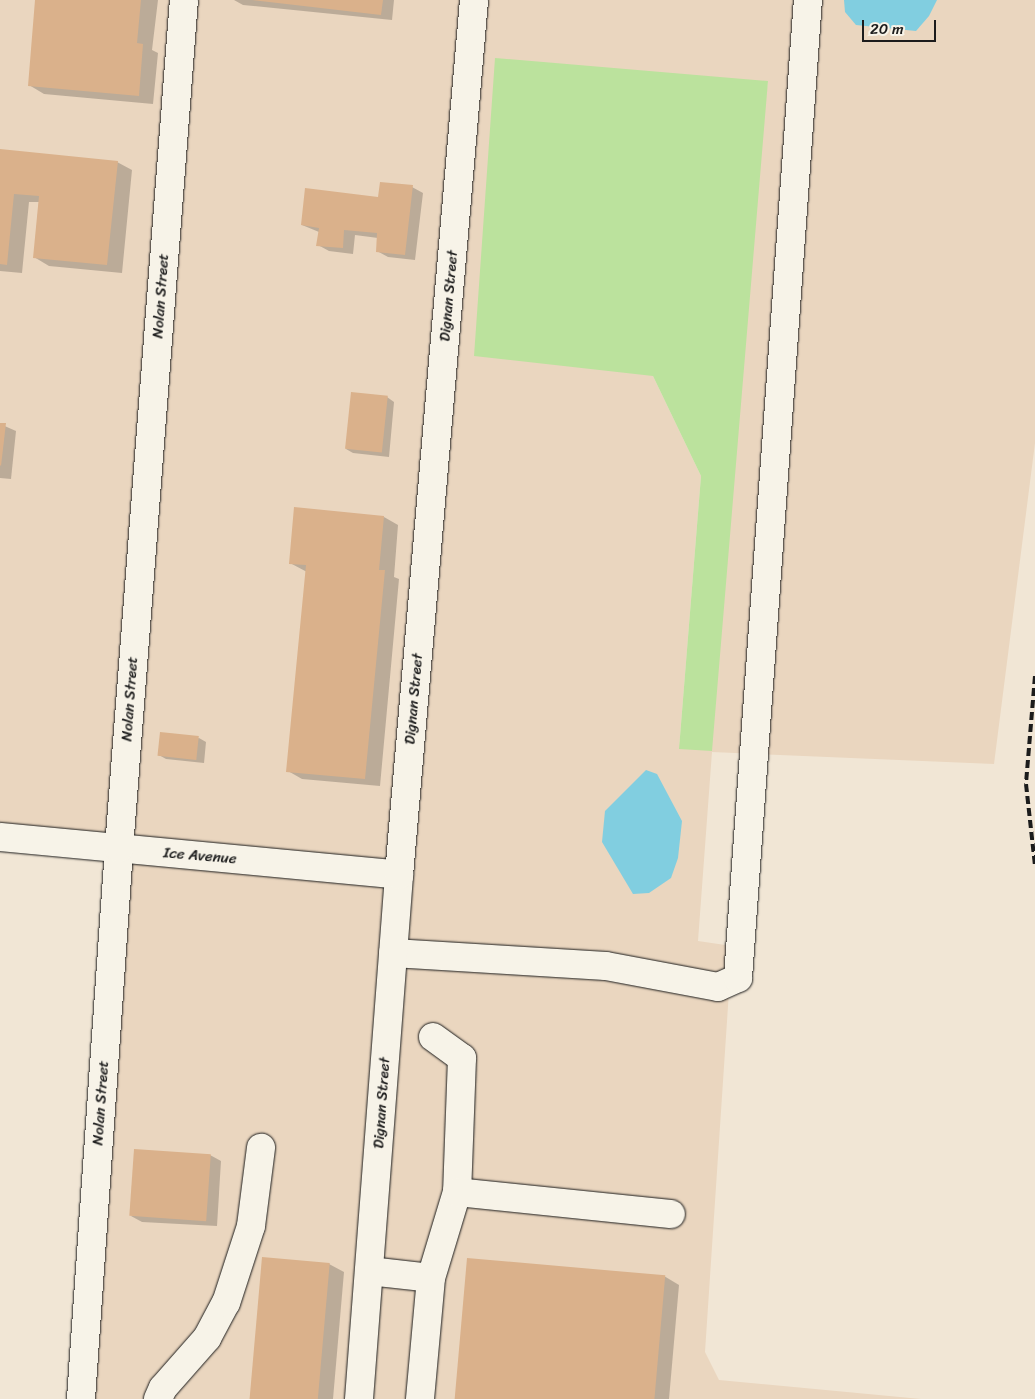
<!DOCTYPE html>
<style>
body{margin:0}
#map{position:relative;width:1035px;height:1399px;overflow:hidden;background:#f1e6d5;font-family:Sriracha,sans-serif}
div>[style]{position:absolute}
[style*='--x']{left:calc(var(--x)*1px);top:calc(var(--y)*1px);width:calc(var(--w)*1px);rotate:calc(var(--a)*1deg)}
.built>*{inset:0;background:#ead6bf}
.green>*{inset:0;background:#bbe29d}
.water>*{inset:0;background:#81cee0}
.shadow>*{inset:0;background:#0003}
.building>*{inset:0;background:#dab18b;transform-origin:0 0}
.roads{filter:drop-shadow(0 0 1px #1c1c1c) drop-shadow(0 0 1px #1c1c1c)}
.minor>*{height:28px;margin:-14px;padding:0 14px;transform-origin:14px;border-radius:14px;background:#f7f3e8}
.rail>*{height:4px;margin-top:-2px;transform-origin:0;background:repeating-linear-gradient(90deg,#1c1c1c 0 8px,transparent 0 12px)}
span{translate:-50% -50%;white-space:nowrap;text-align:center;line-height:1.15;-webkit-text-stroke:4px #f7f3e8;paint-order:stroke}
.street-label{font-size:15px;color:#1c1c1c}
.scale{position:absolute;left:862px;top:20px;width:74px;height:22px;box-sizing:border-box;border:2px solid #1c1c1c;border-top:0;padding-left:6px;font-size:15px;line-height:18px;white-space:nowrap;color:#1c1c1c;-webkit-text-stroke:4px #f7f3e8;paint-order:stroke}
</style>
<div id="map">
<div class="built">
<div style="clip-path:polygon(evenodd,0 0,1035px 0,1035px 443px,994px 764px,712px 752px,698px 941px,732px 946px,705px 1352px,719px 1380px,921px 1399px,93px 1399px,129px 860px,0 847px,0 0,768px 81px,679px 749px,701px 476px,653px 376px,768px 81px)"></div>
</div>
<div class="green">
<div style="clip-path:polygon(495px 58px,768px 81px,712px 751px,679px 749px,701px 476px,653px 376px,474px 356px)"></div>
</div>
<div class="water">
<div style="clip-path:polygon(844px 0,937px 0,929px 16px,916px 31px,856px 25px,845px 12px)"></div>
<div style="clip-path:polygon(646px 770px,657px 774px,682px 821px,678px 858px,671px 878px,649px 893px,633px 894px,602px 842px,605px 811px)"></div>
</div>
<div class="shadow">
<div style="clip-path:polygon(37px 0,158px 0,152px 50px,158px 53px,153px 104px,44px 94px,29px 85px)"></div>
<div style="clip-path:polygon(234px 0,394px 0,392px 20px,243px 5px)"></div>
<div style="clip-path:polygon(0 150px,117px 162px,132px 170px,122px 273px,49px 266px,34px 257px,39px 202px,29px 202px,22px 273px,0 271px)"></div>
<div style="clip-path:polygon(412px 187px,423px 193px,415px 260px,388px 257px,377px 251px,378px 238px,355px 235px,353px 254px,329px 251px,318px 245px,319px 232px,302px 225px)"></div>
<div style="clip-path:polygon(387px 397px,394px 402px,389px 457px,353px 453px,346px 449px)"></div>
<div style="clip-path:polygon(0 424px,16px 431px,11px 479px,0 478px)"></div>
<div style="clip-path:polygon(384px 517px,398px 525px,394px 577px,399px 579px,380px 786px,302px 779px,288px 771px,307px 572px,290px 563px)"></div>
<div style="clip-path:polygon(199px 738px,206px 742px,204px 763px,166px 759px,159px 755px)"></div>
<div style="clip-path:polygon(210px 1155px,221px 1161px,217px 1226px,142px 1222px,131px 1216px)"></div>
<div style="clip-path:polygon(329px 1264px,344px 1272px,333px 1399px,251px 1399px)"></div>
<div style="clip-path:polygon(664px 1276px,679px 1285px,669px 1399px,456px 1399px)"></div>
</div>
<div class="building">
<div style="clip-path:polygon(35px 0,141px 0,137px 43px,143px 44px,139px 96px,28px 86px)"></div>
<div style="clip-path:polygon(252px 0,383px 0,381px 15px)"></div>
<div style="clip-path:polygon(0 149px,118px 161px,107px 265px,33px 258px,39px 196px,14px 194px,7px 265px,0 264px)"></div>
<div style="clip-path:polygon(380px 182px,413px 185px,405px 255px,376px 252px,377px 233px,344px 230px,343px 248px,316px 246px,319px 228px,301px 225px,305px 188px,378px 197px)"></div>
<div style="left:351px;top:392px;width:37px;height:57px;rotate:6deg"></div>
<div style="clip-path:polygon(0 423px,6px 423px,1px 466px,0 465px)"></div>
<div style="clip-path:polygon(294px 507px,384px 516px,379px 570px,385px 570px,365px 779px,286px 772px,306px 565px,289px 564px)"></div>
<div style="left:160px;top:732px;width:39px;height:24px;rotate:6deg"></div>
<div style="left:134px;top:1149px;width:77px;height:67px;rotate:4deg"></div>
<div style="left:262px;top:1257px;width:68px;height:143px;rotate:5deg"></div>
<div style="left:467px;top:1258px;width:199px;height:142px;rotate:5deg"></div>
</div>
<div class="roads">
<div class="minor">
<div style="--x:0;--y:837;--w:401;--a:5.4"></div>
<div style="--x:393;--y:953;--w:213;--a:3.5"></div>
<div style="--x:606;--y:966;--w:114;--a:10.6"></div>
<div style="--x:718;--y:987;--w:22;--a:-24"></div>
<div style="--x:738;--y:978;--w:981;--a:-85.91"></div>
<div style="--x:433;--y:1037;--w:36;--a:36"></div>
<div style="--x:462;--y:1058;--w:134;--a:92.1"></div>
<div style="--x:369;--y:1271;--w:62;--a:6.4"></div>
<div style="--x:431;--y:1278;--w:121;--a:95.2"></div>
<div style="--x:431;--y:1278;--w:90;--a:-73.2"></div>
<div style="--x:457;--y:1192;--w:215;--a:5.9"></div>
<div style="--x:81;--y:1399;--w:552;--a:-86.05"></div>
<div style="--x:119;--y:848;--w:850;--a:-85.62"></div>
<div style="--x:158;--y:1399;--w:12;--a:-66"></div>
<div style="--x:163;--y:1388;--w:67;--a:-48.7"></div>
<div style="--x:207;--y:1338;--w:40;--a:-62"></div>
<div style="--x:226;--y:1303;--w:81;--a:-72"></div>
<div style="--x:251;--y:1226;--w:79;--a:-82.7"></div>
<div style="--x:359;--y:1399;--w:526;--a:-85.63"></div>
<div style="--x:399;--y:875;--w:878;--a:-85.1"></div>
</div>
</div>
<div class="rail">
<div style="--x:1035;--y:676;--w:108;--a:94.8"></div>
<div style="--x:1026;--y:784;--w:81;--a:83.7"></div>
</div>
<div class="street-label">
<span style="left:161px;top:296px;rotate:-86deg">Nolan Street</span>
<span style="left:449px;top:296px;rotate:-85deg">Dignan Street</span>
<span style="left:130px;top:699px;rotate:-86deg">Nolan Street</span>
<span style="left:414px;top:699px;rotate:-85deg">Dignan Street</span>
<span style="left:200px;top:856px;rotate:5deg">Ice Avenue</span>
<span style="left:101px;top:1103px;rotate:-86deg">Nolan Street</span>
<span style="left:382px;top:1103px;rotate:-86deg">Dignan Street</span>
</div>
<div class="scale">20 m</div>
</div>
